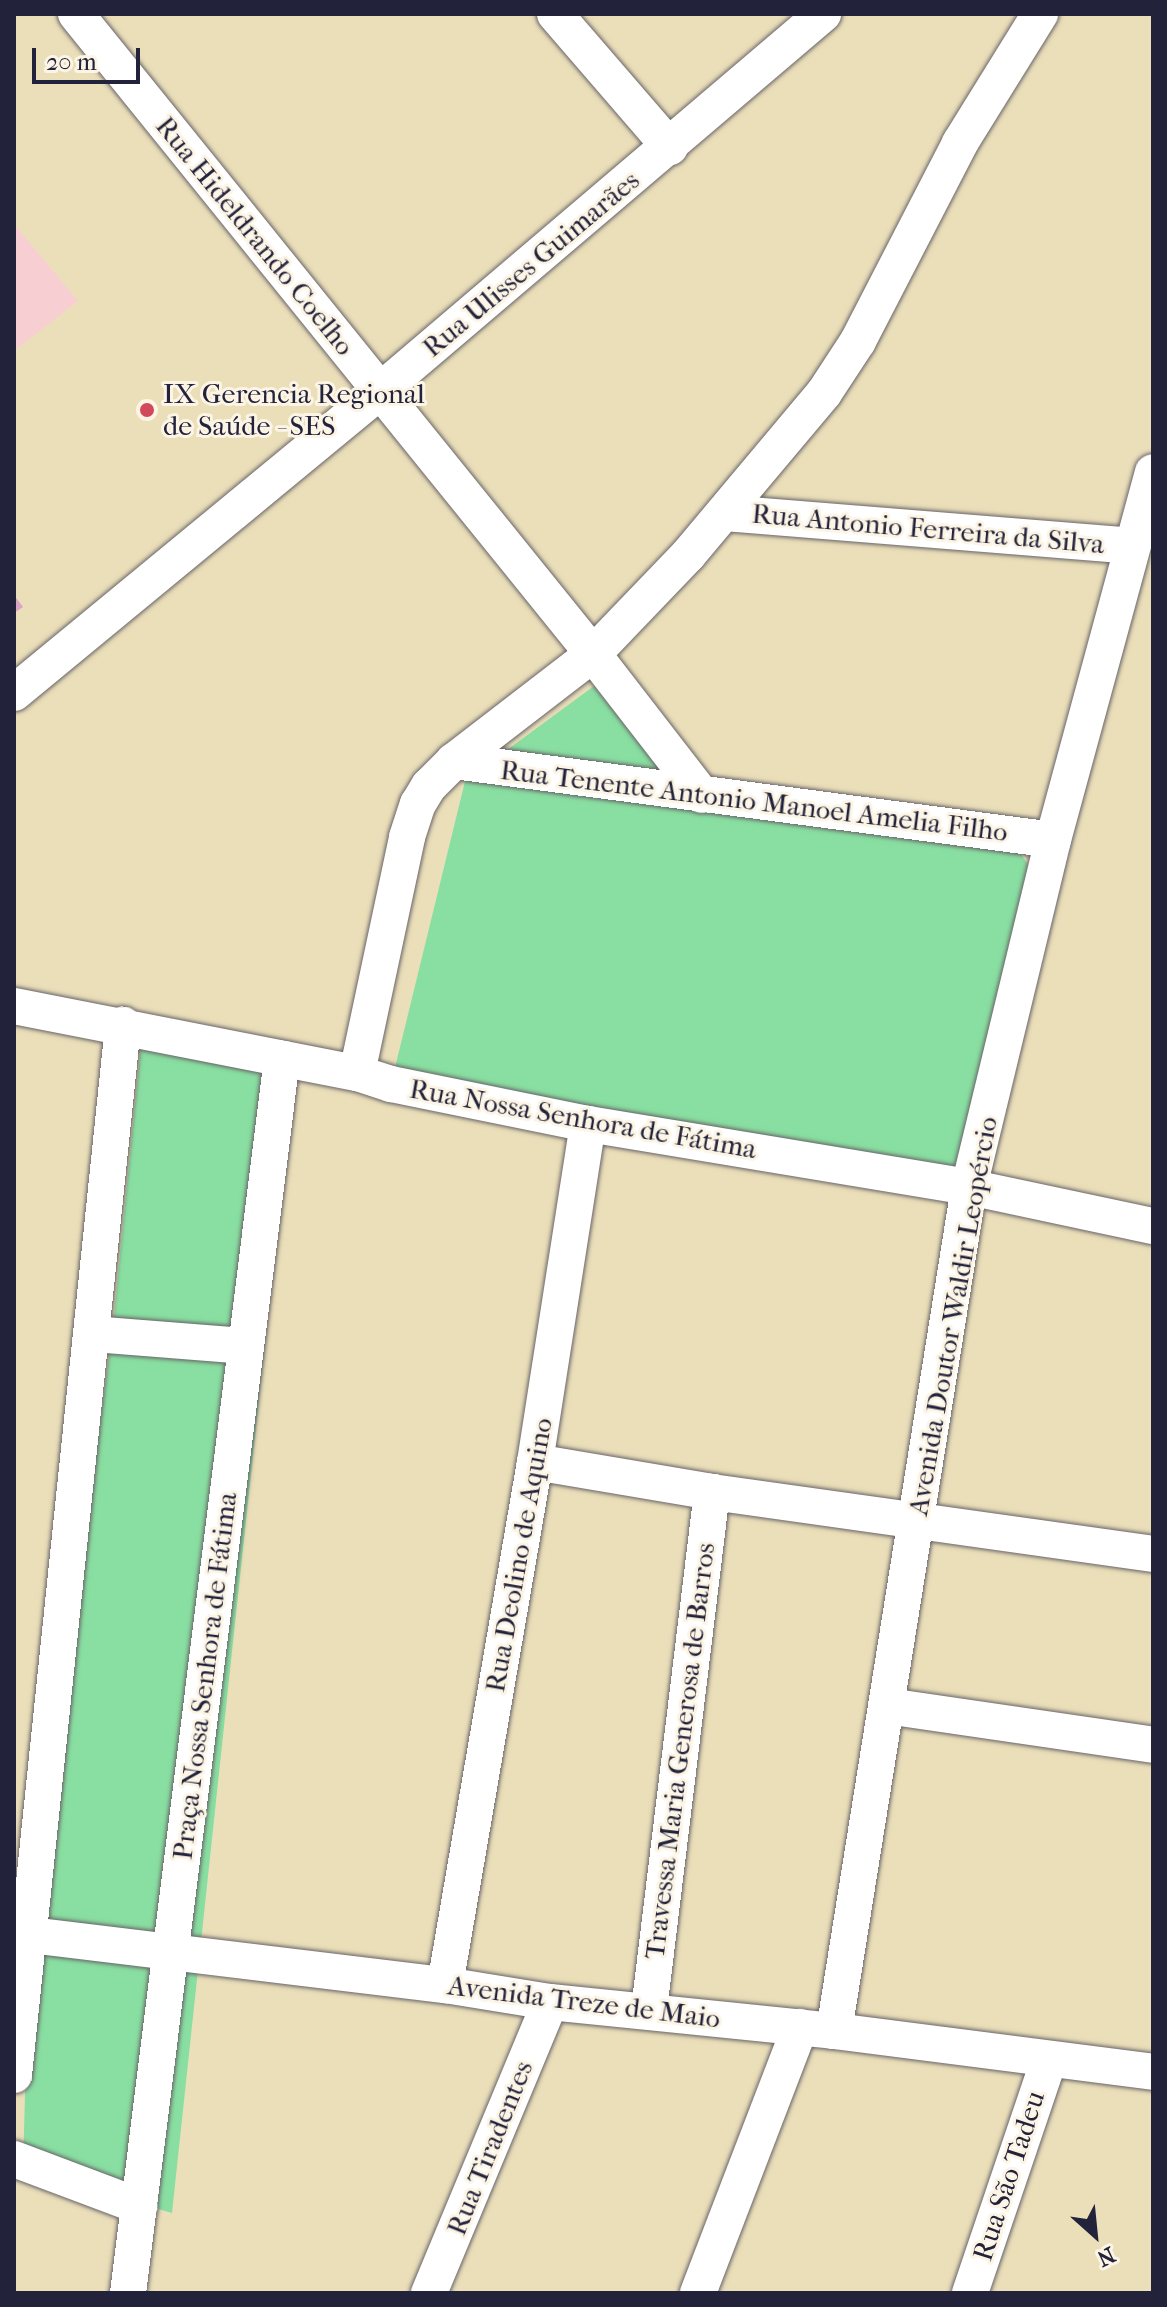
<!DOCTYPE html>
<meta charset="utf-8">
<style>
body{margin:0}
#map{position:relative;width:1167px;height:2307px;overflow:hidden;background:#ebdfba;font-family:"IM FELL French Canon",serif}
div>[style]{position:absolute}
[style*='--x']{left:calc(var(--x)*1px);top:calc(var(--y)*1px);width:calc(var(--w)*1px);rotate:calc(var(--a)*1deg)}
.built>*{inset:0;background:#f7cfd3}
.green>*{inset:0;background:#89dfa2}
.building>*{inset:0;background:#d8a6c4}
.roads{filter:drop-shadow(0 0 2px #686467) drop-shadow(0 0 2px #686467)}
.minor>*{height:36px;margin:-18px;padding:0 18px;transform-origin:18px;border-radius:18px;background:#fff}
.dots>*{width:22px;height:22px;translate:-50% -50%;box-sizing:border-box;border:4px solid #fcf5e5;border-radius:50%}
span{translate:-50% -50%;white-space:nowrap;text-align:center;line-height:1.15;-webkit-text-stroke:6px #fcf5e5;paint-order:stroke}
.street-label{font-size:28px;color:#22223b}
.poi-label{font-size:28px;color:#22223b}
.left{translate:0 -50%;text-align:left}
.frame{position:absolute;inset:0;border:16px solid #22223b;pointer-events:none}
.north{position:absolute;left:1055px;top:2195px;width:80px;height:80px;-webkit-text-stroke:6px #fcf5e5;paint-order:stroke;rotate:153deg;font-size:22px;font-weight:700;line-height:32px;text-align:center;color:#22223b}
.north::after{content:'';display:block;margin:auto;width:28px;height:36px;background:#22223b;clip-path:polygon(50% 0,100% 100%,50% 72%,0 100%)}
.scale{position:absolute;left:32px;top:48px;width:108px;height:36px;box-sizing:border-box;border:4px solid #22223b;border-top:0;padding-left:10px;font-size:24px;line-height:28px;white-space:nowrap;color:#22223b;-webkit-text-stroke:6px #fcf5e5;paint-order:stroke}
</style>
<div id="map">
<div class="built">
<div style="clip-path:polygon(14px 224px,78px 301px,14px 351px)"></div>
</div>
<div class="green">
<div style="clip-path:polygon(594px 686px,665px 775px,507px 750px)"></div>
<div style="clip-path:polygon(468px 769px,1007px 834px,1042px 885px,951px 1184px,391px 1084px)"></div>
<div style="clip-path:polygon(141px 1045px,296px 1053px,172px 2213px,23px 2169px,29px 1946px,112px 1335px)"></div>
</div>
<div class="building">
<div style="clip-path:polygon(14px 595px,23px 607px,14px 613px)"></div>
</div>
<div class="roads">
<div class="minor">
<div style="--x:76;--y:14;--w:823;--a:51.07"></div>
<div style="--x:593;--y:654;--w:178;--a:52.3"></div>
<div style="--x:555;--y:14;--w:176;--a:49.2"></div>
<div style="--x:724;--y:513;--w:409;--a:4.6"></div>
<div style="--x:14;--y:693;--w:475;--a:-39.5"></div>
<div style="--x:380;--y:391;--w:582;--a:-40.4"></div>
<div style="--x:454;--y:761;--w:604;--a:7.51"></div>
<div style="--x:14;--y:1006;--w:349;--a:11.1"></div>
<div style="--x:357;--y:1073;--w:36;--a:18"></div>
<div style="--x:391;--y:1084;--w:201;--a:11.5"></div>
<div style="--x:588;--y:1124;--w:386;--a:9.4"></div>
<div style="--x:969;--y:1187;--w:188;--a:12"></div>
<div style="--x:357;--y:1073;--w:241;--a:-78"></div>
<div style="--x:407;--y:837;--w:35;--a:-72"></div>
<div style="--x:418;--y:804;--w:21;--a:-59"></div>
<div style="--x:429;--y:786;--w:35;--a:-45"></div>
<div style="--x:454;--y:761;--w:175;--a:-37.6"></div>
<div style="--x:593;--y:654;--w:137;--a:-46.2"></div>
<div style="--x:688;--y:555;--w:212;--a:-50"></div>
<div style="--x:824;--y:393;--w:62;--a:-56.8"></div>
<div style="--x:858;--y:341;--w:223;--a:-62.7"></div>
<div style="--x:960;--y:143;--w:152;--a:-58.2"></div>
<div style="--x:93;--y:1334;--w:152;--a:4.5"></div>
<div style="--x:535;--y:1462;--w:180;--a:9.6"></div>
<div style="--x:712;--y:1492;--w:445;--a:8"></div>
<div style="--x:887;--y:1706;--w:269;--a:8.3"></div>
<div style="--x:14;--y:1933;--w:434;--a:6.9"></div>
<div style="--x:445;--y:1985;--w:106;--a:9.2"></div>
<div style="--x:550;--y:2002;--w:285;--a:5.8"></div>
<div style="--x:834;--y:2031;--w:322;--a:7.3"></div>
<div style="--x:445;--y:1985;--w:531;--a:-80.24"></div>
<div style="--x:535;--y:1462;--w:342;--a:-81.1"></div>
<div style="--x:649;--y:2010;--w:522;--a:-83.07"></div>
<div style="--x:834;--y:2031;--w:855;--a:-80.91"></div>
<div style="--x:969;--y:1187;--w:357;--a:-76.4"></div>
<div style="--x:1053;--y:840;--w:381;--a:-74.8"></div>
<div style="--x:14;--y:2075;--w:1056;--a:-84.07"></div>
<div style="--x:14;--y:2159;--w:134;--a:20.6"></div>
<div style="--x:128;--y:2293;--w:1244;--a:-82.89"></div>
<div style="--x:429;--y:2293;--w:315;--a:-67.4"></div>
<div style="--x:698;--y:2293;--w:285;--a:-69"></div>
<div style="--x:970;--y:2293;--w:246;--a:-71.3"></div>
</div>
</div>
<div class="dots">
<div style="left:147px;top:410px;background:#d1495b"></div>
</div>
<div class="street-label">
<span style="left:255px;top:236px;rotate:51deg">Rua Hideldrando Coelho</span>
<span style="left:531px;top:264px;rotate:-40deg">Rua Ulisses Guimarães</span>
<span style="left:928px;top:529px;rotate:5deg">Rua Antonio Ferreira da Silva</span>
<span style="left:754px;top:801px;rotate:7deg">Rua Tenente Antonio Manoel Amelia Filho</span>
<span style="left:583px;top:1119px;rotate:10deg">Rua Nossa Senhora de Fátima</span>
<span style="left:953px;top:1316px;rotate:-80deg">Avenida Doutor Waldir Leopércio</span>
<span style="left:519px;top:1555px;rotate:-80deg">Rua Deolino de Aquino</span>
<span style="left:205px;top:1676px;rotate:-83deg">Praça Nossa Senhora de Fátima</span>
<span style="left:680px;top:1751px;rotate:-83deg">Travessa Maria Generosa de Barros</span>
<span style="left:584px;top:2002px;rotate:7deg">Avenida Treze de Maio</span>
<span style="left:490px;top:2148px;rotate:-68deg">Rua Tiradentes</span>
<span style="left:1009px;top:2176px;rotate:-72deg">Rua São Tadeu</span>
</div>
<div class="poi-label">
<span class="left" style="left:163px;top:410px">IX Gerencia Regional<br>de Saúde - SES</span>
</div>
<div class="frame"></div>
<div class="north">N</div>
<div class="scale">20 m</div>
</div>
